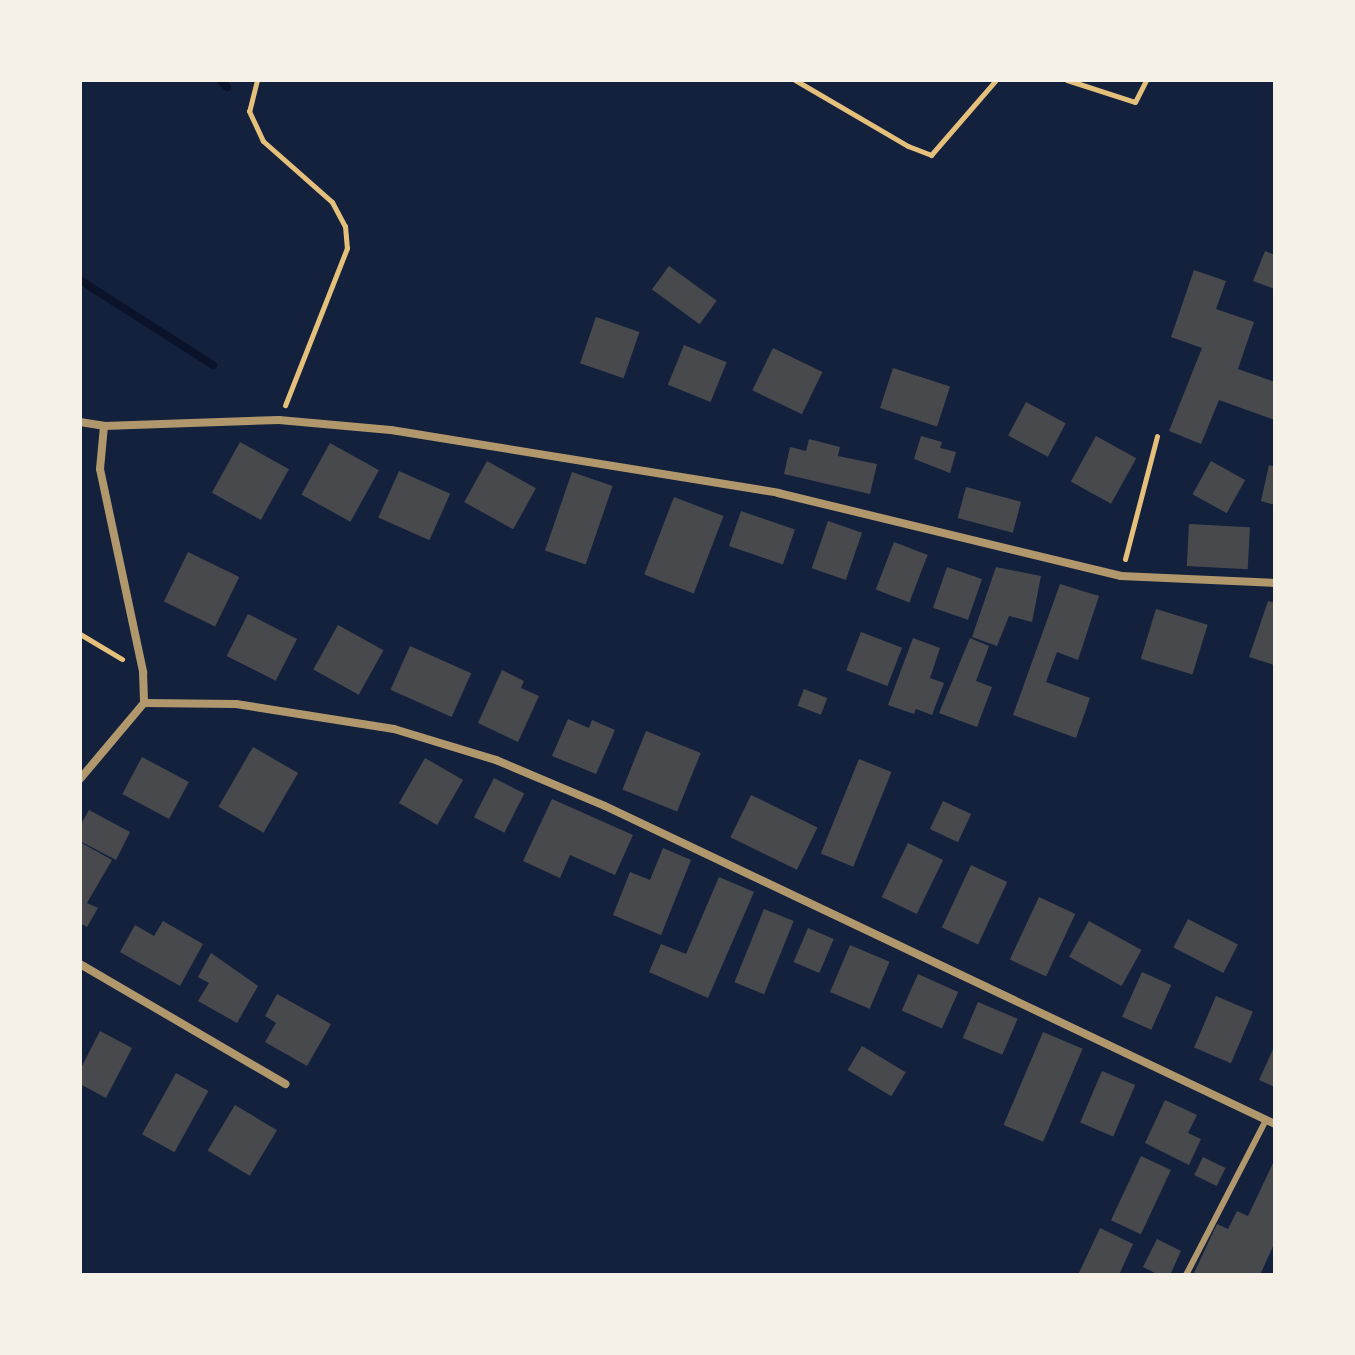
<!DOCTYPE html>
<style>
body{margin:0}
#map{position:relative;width:1355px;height:1355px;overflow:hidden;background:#14213d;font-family:"Source Serif 4",serif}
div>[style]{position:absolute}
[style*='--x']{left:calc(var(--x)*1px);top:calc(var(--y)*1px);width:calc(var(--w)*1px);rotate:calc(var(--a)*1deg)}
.stream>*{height:8px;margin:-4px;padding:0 4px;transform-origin:4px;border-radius:4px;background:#0b132b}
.building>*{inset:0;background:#48494c;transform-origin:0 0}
.path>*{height:5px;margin:-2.5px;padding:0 2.5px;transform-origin:2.5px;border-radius:2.5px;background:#e5c07b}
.service>*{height:6px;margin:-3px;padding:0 3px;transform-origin:3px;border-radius:3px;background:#b1986c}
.minor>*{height:8px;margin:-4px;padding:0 4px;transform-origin:4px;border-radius:4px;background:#b1986c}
span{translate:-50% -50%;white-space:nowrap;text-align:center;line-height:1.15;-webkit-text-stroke:8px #f6f1e7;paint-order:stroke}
.frame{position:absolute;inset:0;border:82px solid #f6f1e7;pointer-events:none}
</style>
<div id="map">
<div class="stream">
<div style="--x:220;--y:80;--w:10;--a:45"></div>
<div style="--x:80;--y:280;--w:158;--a:32.6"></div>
</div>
<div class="building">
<div style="clip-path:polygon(1265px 251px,1275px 255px,1275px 289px,1253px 281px)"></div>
<div style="left:669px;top:266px;width:59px;height:29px;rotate:36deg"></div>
<div style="clip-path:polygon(1194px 270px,1226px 281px,1216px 309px,1254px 322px,1238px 369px,1275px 382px,1275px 420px,1219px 400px,1201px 444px,1169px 431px,1202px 348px,1171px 337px)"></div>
<div style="left:596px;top:317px;width:46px;height:49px;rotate:19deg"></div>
<div style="left:684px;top:345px;width:46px;height:43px;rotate:22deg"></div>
<div style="left:773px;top:348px;width:55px;height:47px;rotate:26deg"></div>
<div style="left:893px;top:368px;width:60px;height:42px;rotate:18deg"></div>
<div style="left:1026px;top:402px;width:45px;height:38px;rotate:28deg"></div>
<div style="clip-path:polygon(921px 436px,942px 442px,940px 448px,956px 452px,950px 473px,914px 459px)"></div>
<div style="left:1096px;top:436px;width:46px;height:52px;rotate:29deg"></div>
<div style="clip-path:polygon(809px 439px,840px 447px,838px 456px,877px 464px,870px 494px,784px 474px,790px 447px,806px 451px)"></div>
<div style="left:240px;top:442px;width:56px;height:58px;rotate:29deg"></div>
<div style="left:330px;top:443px;width:56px;height:59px;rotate:29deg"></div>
<div style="left:487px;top:461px;width:56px;height:47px;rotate:29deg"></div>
<div style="left:1211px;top:461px;width:39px;height:38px;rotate:29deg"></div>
<div style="clip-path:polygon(1269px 465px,1275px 467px,1275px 505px,1261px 501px)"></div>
<div style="left:399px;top:471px;width:56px;height:51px;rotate:24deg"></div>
<div style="left:572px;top:472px;width:43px;height:83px;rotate:19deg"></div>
<div style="left:966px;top:487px;width:57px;height:32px;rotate:15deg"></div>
<div style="left:674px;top:497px;width:53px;height:83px;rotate:21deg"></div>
<div style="left:741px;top:511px;width:57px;height:37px;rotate:19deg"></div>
<div style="left:828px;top:521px;width:36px;height:50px;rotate:19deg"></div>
<div style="left:1189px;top:524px;width:61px;height:42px;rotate:3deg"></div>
<div style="left:894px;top:542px;width:36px;height:51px;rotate:21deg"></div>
<div style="left:188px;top:552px;width:57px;height:55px;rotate:26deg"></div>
<div style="left:947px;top:567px;width:37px;height:43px;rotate:19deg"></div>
<div style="clip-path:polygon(996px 567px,1041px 576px,1032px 622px,1009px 616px,997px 646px,972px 637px)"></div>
<div style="clip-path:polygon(1060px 584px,1099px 596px,1078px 660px,1057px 652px,1046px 682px,1090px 698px,1076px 738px,1013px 715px)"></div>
<div style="clip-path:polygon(1268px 601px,1275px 603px,1274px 665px,1249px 657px)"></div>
<div style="left:1156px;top:609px;width:54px;height:52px;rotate:17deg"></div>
<div style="left:248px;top:614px;width:55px;height:47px;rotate:27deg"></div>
<div style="left:338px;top:625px;width:52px;height:51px;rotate:29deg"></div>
<div style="left:861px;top:632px;width:44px;height:41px;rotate:21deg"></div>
<div style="clip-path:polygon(913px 638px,940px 648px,930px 678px,944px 683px,932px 715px,916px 709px,914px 714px,888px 705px)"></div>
<div style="clip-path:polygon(970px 638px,989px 646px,976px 681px,992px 687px,977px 727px,939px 713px)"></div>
<div style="left:410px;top:646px;width:67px;height:48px;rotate:24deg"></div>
<div style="clip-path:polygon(502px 670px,524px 681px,521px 688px,539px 696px,518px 742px,478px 723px)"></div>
<div style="left:804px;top:689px;width:25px;height:18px;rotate:21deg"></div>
<div style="clip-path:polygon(568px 719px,589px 728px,592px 720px,615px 730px,596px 774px,552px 756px)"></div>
<div style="left:646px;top:731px;width:59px;height:63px;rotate:22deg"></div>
<div style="left:253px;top:747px;width:52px;height:69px;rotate:30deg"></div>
<div style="left:142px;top:757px;width:53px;height:42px;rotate:28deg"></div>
<div style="left:425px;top:758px;width:44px;height:52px;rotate:30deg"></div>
<div style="left:859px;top:759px;width:35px;height:102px;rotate:22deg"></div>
<div style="left:494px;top:778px;width:34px;height:44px;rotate:27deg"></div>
<div style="left:751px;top:795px;width:74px;height:47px;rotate:26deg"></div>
<div style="clip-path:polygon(552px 799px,633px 835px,615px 875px,570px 855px,560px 878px,523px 861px)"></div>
<div style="left:943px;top:801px;width:31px;height:31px;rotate:25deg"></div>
<div style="clip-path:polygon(89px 810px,130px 832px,116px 860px,80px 841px,80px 826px)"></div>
<div style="clip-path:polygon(80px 842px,112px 860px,87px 903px,98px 908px,87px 927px,80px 923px)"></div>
<div style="left:908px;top:843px;width:39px;height:60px;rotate:26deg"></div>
<div style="clip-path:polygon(663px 848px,691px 860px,661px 935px,613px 915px,630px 872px,650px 880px)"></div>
<div style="left:971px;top:865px;width:40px;height:69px;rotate:25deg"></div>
<div style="clip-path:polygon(719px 877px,754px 892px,708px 998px,649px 972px,661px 944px,686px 954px)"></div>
<div style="left:1039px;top:897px;width:40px;height:69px;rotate:25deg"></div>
<div style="left:764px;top:909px;width:32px;height:79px;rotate:22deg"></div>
<div style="left:1188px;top:919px;width:56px;height:32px;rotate:27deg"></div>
<div style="clip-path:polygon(163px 921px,203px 944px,180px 986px,120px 952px,135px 925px,154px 936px)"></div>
<div style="left:1089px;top:921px;width:60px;height:41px;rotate:29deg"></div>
<div style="left:808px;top:928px;width:28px;height:37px;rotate:23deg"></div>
<div style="left:850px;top:945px;width:43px;height:51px;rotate:23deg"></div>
<div style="clip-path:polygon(211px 953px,258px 986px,237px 1023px,198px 1001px,209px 983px,198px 977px)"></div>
<div style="left:1142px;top:972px;width:32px;height:49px;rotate:24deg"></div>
<div style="left:918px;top:974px;width:44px;height:40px;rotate:24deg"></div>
<div style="clip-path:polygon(277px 994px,331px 1024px,307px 1066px,265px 1042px,276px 1023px,265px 1016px)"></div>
<div style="left:1216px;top:996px;width:40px;height:56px;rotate:23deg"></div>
<div style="left:978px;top:1002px;width:43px;height:39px;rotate:23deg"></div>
<div style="clip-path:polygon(100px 1031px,132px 1048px,106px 1098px,80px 1084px,80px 1070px)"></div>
<div style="left:1043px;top:1032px;width:43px;height:101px;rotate:23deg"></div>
<div style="clip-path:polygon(1275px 1045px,1275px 1087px,1259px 1080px)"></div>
<div style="left:862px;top:1046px;width:51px;height:28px;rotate:31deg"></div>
<div style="left:1102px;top:1071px;width:36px;height:56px;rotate:23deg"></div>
<div style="left:176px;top:1073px;width:37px;height:70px;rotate:29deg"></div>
<div style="clip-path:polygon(1165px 1100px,1197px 1115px,1188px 1133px,1201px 1139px,1189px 1165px,1145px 1143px)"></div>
<div style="left:235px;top:1105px;width:49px;height:53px;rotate:31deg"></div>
<div style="left:1141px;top:1156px;width:33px;height:71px;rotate:25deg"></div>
<div style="left:1203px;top:1157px;width:25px;height:20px;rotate:26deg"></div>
<div style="clip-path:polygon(1275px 1159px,1275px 1242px,1260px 1275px,1194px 1273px,1217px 1224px,1228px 1229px,1237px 1211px,1248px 1216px)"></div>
<div style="clip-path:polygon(1100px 1228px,1133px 1244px,1119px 1275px,1078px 1275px)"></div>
<div style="clip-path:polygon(1157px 1239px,1181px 1251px,1170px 1275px,1159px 1275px,1143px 1267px)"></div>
</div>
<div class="path">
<div style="--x:257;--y:80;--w:32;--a:104"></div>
<div style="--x:249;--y:111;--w:33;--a:65"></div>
<div style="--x:263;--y:141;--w:92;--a:41.5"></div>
<div style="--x:332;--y:202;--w:27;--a:62"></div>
<div style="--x:345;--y:226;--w:22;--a:85"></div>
<div style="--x:347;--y:248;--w:169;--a:111.5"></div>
<div style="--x:795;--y:80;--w:131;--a:30.3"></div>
<div style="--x:908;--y:146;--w:25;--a:21"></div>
<div style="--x:931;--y:155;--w:99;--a:-49.1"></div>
<div style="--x:1067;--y:80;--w:71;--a:17.9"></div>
<div style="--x:1135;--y:102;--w:25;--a:-63"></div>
<div style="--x:1125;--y:559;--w:127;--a:-75.4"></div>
<div style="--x:80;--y:634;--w:49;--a:30.8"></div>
</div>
<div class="service">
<div style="--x:1186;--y:1275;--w:174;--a:-62.7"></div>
</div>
<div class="minor">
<div style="--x:80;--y:422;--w:24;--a:9"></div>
<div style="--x:104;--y:426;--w:175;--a:-2"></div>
<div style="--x:279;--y:420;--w:112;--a:5.1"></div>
<div style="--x:391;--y:430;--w:392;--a:9.2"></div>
<div style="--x:778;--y:493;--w:353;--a:13.6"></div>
<div style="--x:1121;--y:576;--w:154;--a:2.6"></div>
<div style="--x:104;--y:426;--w:43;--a:95.3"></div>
<div style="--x:100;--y:469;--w:208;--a:78"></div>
<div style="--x:143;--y:672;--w:31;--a:88"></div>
<div style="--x:144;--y:703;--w:92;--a:0.6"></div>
<div style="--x:236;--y:704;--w:160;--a:9"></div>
<div style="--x:394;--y:729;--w:107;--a:16.9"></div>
<div style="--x:496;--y:760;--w:118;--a:22.9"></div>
<div style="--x:605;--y:806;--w:742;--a:25.39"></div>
<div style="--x:80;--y:779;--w:99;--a:-49.9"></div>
<div style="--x:80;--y:964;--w:238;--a:30.3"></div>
</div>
<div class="frame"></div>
</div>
